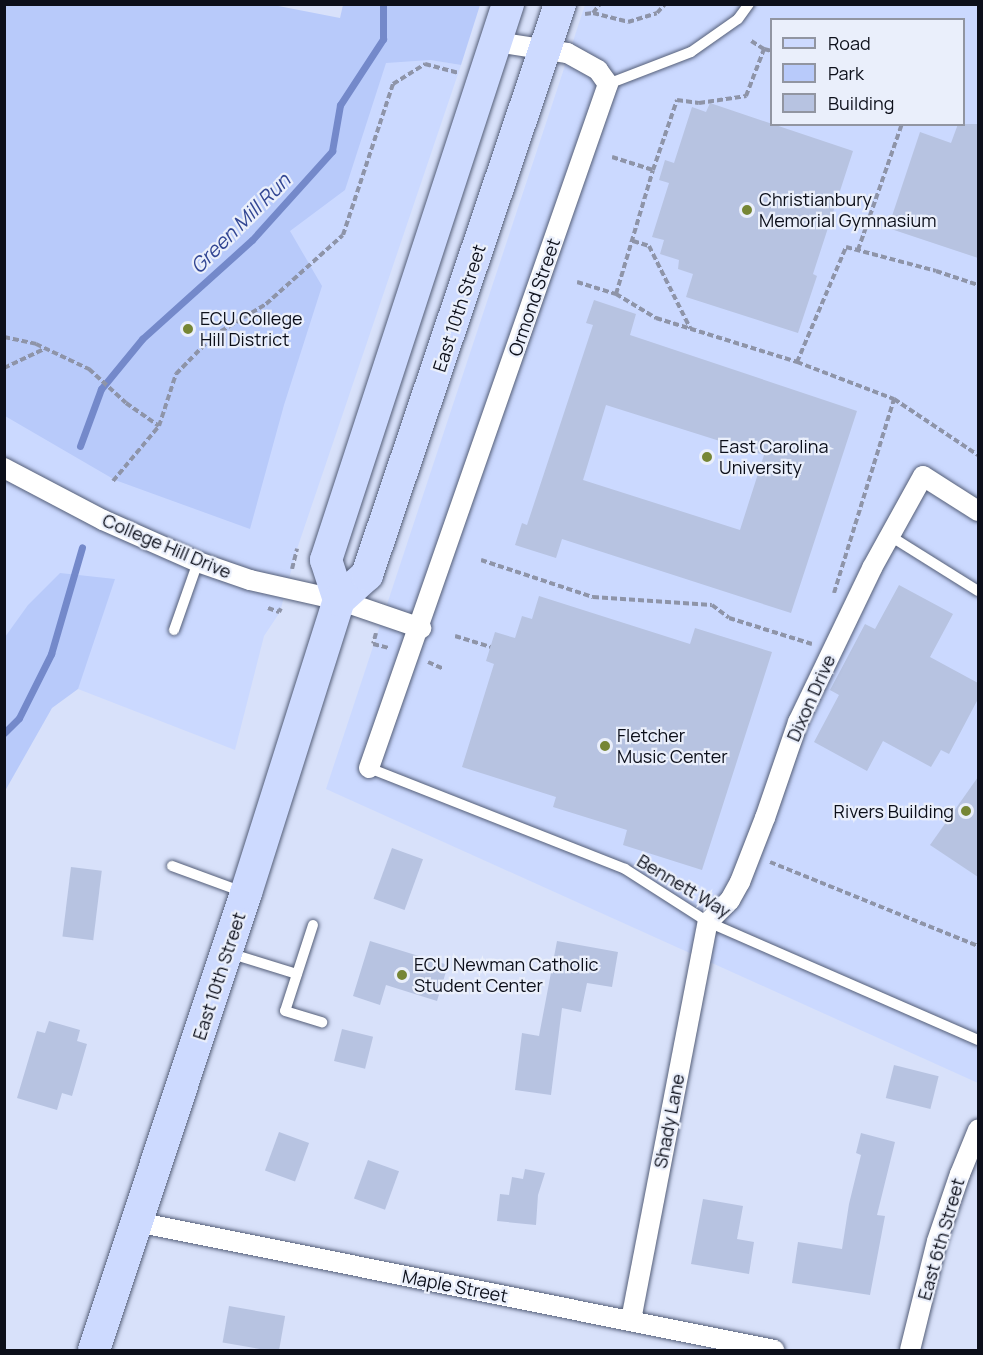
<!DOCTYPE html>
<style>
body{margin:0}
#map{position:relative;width:983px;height:1355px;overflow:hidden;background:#d8e1fa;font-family:Manrope,sans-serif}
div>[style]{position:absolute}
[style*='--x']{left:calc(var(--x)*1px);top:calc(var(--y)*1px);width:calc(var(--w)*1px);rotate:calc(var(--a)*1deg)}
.built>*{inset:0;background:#cbd9ff}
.green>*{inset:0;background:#b8cafa}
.stream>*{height:7px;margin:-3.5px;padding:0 3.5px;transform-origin:3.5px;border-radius:3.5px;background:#7489ca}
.building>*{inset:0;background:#b7c3e1;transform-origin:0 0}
.path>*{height:4px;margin-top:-2px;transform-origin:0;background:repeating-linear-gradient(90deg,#8e94a8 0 6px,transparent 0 9px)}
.roads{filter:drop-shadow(0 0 2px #545e78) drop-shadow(0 0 2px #545e78)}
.lane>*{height:10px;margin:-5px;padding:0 5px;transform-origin:5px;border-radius:5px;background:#fff}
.street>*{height:20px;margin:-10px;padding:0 10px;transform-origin:10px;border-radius:10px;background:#fff}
.primary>*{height:32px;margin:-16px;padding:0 16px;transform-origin:16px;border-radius:16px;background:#cddaff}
.dots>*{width:16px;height:16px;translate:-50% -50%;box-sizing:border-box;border:3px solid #eaeffb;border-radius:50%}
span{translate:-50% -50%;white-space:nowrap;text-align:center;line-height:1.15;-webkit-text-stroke:4.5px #eaeffb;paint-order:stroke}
.poi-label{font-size:18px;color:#0c0f1a}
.left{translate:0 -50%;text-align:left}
.right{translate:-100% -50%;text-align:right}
.street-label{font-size:18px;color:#0c0f1a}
.water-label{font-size:20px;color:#324693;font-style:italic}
.frame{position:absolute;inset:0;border:6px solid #0c0f1a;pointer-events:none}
.legend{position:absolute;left:770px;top:18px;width:195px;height:108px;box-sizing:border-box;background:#eaeffb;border:2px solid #9195a1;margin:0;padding:8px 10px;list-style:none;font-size:18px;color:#0c0f1a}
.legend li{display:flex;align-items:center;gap:12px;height:30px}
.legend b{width:30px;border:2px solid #9195a1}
</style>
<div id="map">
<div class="built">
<div style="clip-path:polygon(5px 5px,270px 33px,461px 65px,297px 549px,280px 612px,264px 636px,235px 750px,78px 689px,5px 655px)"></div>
<div style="clip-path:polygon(evenodd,585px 5px,978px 5px,978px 1083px,326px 789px,585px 5px,772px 20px,964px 20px,964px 124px,772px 124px,772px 20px)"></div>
</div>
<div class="green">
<div style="clip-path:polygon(268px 4px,340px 18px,343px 5px,480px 5px,461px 65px,430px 60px,386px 63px,345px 190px,290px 231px,322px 286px,284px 405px,250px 529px,115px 480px,5px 416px,4px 5px)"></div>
<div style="clip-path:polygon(60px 573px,115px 579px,78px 689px,52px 708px,5px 791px,5px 637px,28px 605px)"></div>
</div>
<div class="stream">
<div style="--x:80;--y:446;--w:61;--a:-69.8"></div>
<div style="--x:101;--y:389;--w:65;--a:-50.6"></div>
<div style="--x:142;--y:339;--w:148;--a:-42"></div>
<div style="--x:252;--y:240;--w:120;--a:-48"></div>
<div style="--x:332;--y:151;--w:47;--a:-80.1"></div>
<div style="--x:340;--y:105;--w:79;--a:-56.9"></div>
<div style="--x:383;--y:39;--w:35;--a:-90"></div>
<div style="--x:4;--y:733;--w:21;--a:-45"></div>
<div style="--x:19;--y:718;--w:72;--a:-63.4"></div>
<div style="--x:51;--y:654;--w:111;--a:-73.8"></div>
</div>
<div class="building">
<div style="clip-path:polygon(710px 103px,853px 151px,813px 274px,817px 276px,798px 333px,686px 297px,693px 274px,678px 269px,679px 260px,660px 254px,664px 240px,652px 237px,669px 183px,659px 180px,665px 160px,674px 163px,692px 107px,706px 112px)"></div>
<div style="clip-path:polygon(958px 124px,978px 124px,978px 258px,888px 228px,920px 132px,951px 143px)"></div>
<div style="clip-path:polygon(evenodd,594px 300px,636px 314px,630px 335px,857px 411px,791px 613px,562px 539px,556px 558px,515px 545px,522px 523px,527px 525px,593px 325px,586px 323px,594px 300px,606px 405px,764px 455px,740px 530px,583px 480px,606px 405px)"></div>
<div style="clip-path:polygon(899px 585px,953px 614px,930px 657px,978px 683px,978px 699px,949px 754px,941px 750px,931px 767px,883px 741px,867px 771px,814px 742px,839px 695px,830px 690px,865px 624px,875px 629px)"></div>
<div style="clip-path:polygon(539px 596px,690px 644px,695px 628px,772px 652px,702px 870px,623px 845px,627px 830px,553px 807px,556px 797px,462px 767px,494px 664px,486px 661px,495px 632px,515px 638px,522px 616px,532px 619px)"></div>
<div style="clip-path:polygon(978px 777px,978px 877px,930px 845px)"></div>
<div style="left:392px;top:848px;width:33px;height:54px;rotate:20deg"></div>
<div style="left:71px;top:867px;width:31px;height:70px;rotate:7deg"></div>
<div style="clip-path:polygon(370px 941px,448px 965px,437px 1001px,386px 985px,380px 1005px,353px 996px)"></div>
<div style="clip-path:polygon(557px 941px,618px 952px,612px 987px,587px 983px,581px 1012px,562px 1008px,551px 1095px,515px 1090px,522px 1033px,539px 1036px)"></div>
<div style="clip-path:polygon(49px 1021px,80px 1030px,77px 1041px,87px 1044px,72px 1096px,62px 1093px,57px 1110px,17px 1098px,37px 1031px,45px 1033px)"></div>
<div style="left:342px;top:1029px;width:32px;height:33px;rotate:14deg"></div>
<div style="left:894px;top:1065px;width:46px;height:34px;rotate:14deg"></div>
<div style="left:279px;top:1132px;width:32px;height:41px;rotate:20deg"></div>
<div style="clip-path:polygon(861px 1133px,895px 1142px,877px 1215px,885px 1216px,870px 1295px,792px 1283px,798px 1242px,842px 1249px,849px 1204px,861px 1155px,856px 1153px)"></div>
<div style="left:368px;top:1160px;width:33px;height:41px;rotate:20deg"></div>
<div style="clip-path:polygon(525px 1169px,545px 1173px,538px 1195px,536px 1225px,497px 1221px,500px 1194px,509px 1195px,512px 1177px,523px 1179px)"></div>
<div style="clip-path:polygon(703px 1199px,743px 1206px,737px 1239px,754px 1242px,749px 1274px,691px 1264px)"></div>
<div style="left:229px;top:1306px;width:57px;height:37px;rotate:10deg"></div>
</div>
<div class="path">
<div style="--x:593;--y:13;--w:36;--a:14"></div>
<div style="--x:628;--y:22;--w:30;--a:-17"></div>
<div style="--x:657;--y:13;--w:12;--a:-48"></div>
<div style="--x:585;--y:14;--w:8;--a:-7"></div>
<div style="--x:593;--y:13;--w:11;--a:-52"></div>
<div style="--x:764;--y:49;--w:8;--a:14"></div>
<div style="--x:612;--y:157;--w:43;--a:17.6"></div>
<div style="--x:633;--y:241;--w:17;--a:17"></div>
<div style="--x:649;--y:246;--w:92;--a:63.4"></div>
<div style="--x:858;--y:250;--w:133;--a:-70.8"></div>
<div style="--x:577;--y:282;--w:41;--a:17.1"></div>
<div style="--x:616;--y:294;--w:47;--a:31"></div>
<div style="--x:656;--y:318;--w:148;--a:17.3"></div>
<div style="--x:797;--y:362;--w:125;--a:-66.9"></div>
<div style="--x:846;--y:247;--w:93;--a:14.9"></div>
<div style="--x:936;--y:271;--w:44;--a:18.4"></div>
<div style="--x:616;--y:294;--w:129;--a:-73.4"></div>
<div style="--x:653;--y:170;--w:74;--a:-71.1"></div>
<div style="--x:677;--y:100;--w:22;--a:8"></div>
<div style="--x:699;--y:103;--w:48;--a:-8.5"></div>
<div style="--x:746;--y:96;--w:50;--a:-69"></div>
<div style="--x:764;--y:49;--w:15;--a:-148"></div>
<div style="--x:4;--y:337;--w:33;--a:12"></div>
<div style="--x:36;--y:344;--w:59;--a:25.3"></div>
<div style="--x:89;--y:369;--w:50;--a:42.6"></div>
<div style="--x:126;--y:403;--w:40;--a:34.9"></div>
<div style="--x:797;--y:362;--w:104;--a:20.9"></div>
<div style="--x:894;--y:399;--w:101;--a:33.7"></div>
<div style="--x:4;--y:368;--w:44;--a:-25.4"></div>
<div style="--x:113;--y:481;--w:72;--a:-50.1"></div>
<div style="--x:159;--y:426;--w:55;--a:-71.9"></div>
<div style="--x:176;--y:374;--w:53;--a:-45.8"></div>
<div style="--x:213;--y:336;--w:62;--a:-31.1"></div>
<div style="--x:266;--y:304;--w:103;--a:-41.9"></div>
<div style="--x:343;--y:235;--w:159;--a:-71.7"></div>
<div style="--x:393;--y:84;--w:38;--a:-32"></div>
<div style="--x:425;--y:64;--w:34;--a:15"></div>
<div style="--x:481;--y:560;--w:118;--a:18.3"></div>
<div style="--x:593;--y:597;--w:119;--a:3.8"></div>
<div style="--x:712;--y:605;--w:21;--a:37"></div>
<div style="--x:729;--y:618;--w:87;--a:17.4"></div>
<div style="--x:292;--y:569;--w:21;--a:-76"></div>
<div style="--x:834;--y:593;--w:203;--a:-72.8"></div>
<div style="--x:268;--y:608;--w:12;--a:20"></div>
<div style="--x:279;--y:612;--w:4;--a:-63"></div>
<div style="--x:376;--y:633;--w:11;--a:105"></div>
<div style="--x:373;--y:644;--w:16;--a:14"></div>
<div style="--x:455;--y:636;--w:37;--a:17"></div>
<div style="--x:428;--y:662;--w:17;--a:24"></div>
<div style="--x:770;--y:862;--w:224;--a:22"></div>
</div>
<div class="roads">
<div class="lane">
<div style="--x:608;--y:84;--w:89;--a:-21.1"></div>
<div style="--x:691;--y:52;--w:57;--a:-35.1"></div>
<div style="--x:738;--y:19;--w:19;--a:-54"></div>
<div style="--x:890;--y:536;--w:104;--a:32"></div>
<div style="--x:174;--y:630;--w:72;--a:-70.6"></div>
<div style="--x:369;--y:768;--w:275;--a:21.5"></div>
<div style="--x:625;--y:869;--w:98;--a:32.6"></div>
<div style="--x:708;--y:922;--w:295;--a:23.6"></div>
<div style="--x:172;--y:866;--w:76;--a:20.1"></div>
<div style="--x:313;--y:925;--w:90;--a:108"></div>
<div style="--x:285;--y:1011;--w:39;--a:17"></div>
<div style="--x:229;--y:953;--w:71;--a:17.2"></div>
</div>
<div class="street">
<div style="--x:4;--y:468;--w:112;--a:27.7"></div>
<div style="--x:103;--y:520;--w:104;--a:23.9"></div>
<div style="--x:198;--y:562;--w:55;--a:19.1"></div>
<div style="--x:250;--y:580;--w:91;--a:12.7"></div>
<div style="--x:339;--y:600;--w:87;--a:18.9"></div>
<div style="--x:369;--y:768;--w:725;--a:-70.74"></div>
<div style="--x:608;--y:84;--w:17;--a:-126"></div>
<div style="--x:598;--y:70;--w:35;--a:-151"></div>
<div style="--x:567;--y:53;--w:72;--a:-171.2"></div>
<div style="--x:137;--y:1222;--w:650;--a:11.36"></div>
<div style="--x:631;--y:1320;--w:405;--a:-79.1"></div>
<div style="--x:708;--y:922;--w:31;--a:-45"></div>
<div style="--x:730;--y:900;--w:21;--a:-61"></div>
<div style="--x:740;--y:882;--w:69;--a:-68.7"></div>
<div style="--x:765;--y:818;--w:102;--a:-71"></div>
<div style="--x:798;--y:722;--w:171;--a:-64.3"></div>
<div style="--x:872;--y:568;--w:105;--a:-61"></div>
<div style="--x:923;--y:476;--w:65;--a:32.5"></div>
<div style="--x:910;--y:1350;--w:112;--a:-76.1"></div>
<div style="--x:937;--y:1241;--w:71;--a:-71.1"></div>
<div style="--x:960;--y:1174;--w:48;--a:-67.8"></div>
</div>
<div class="primary">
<div style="--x:339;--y:600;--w:42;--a:-108"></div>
<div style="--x:326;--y:560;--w:585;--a:-71.87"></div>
<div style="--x:94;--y:1350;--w:482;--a:-71.6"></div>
<div style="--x:246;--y:893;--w:307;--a:-72.4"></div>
<div style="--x:339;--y:600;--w:38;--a:-42"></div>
<div style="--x:367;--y:575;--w:603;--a:-71.32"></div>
</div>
</div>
<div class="dots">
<div style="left:747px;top:210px;background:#768635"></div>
<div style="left:188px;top:329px;background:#768635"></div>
<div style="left:707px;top:457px;background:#768635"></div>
<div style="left:605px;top:746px;background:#768635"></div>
<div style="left:966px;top:811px;background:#768635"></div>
<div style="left:402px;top:975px;background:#768635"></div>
</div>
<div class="poi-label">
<span class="left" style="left:759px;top:210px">Christianbury<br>Memorial Gymnasium</span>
<span class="left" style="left:200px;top:329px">ECU College<br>Hill District</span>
<span class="left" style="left:719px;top:457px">East Carolina<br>University</span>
<span class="left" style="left:617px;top:746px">Fletcher<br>Music Center</span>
<span class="right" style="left:954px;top:811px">Rivers Building</span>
<span class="left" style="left:414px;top:975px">ECU Newman Catholic<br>Student Center</span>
</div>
<div class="street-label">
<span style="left:534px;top:297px;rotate:-71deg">Ormond Street</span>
<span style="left:459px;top:308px;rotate:-72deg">East 10th Street</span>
<span style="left:167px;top:546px;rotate:23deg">College Hill Drive</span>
<span style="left:811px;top:698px;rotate:-66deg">Dixon Drive</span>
<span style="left:684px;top:886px;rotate:31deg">Bennett Way</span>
<span style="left:219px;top:976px;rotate:-72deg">East 10th Street</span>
<span style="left:669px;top:1121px;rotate:-79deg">Shady Lane</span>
<span style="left:941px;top:1239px;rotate:-74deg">East 6th Street</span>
<span style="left:455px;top:1286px;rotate:11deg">Maple Street</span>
</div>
<div class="water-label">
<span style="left:240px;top:223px;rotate:-45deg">Green Mill Run</span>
</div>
<div class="frame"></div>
<ul class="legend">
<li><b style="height:8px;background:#cddaff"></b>Road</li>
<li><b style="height:16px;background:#b8cafa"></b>Park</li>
<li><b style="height:16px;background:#b7c3e1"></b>Building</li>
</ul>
</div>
